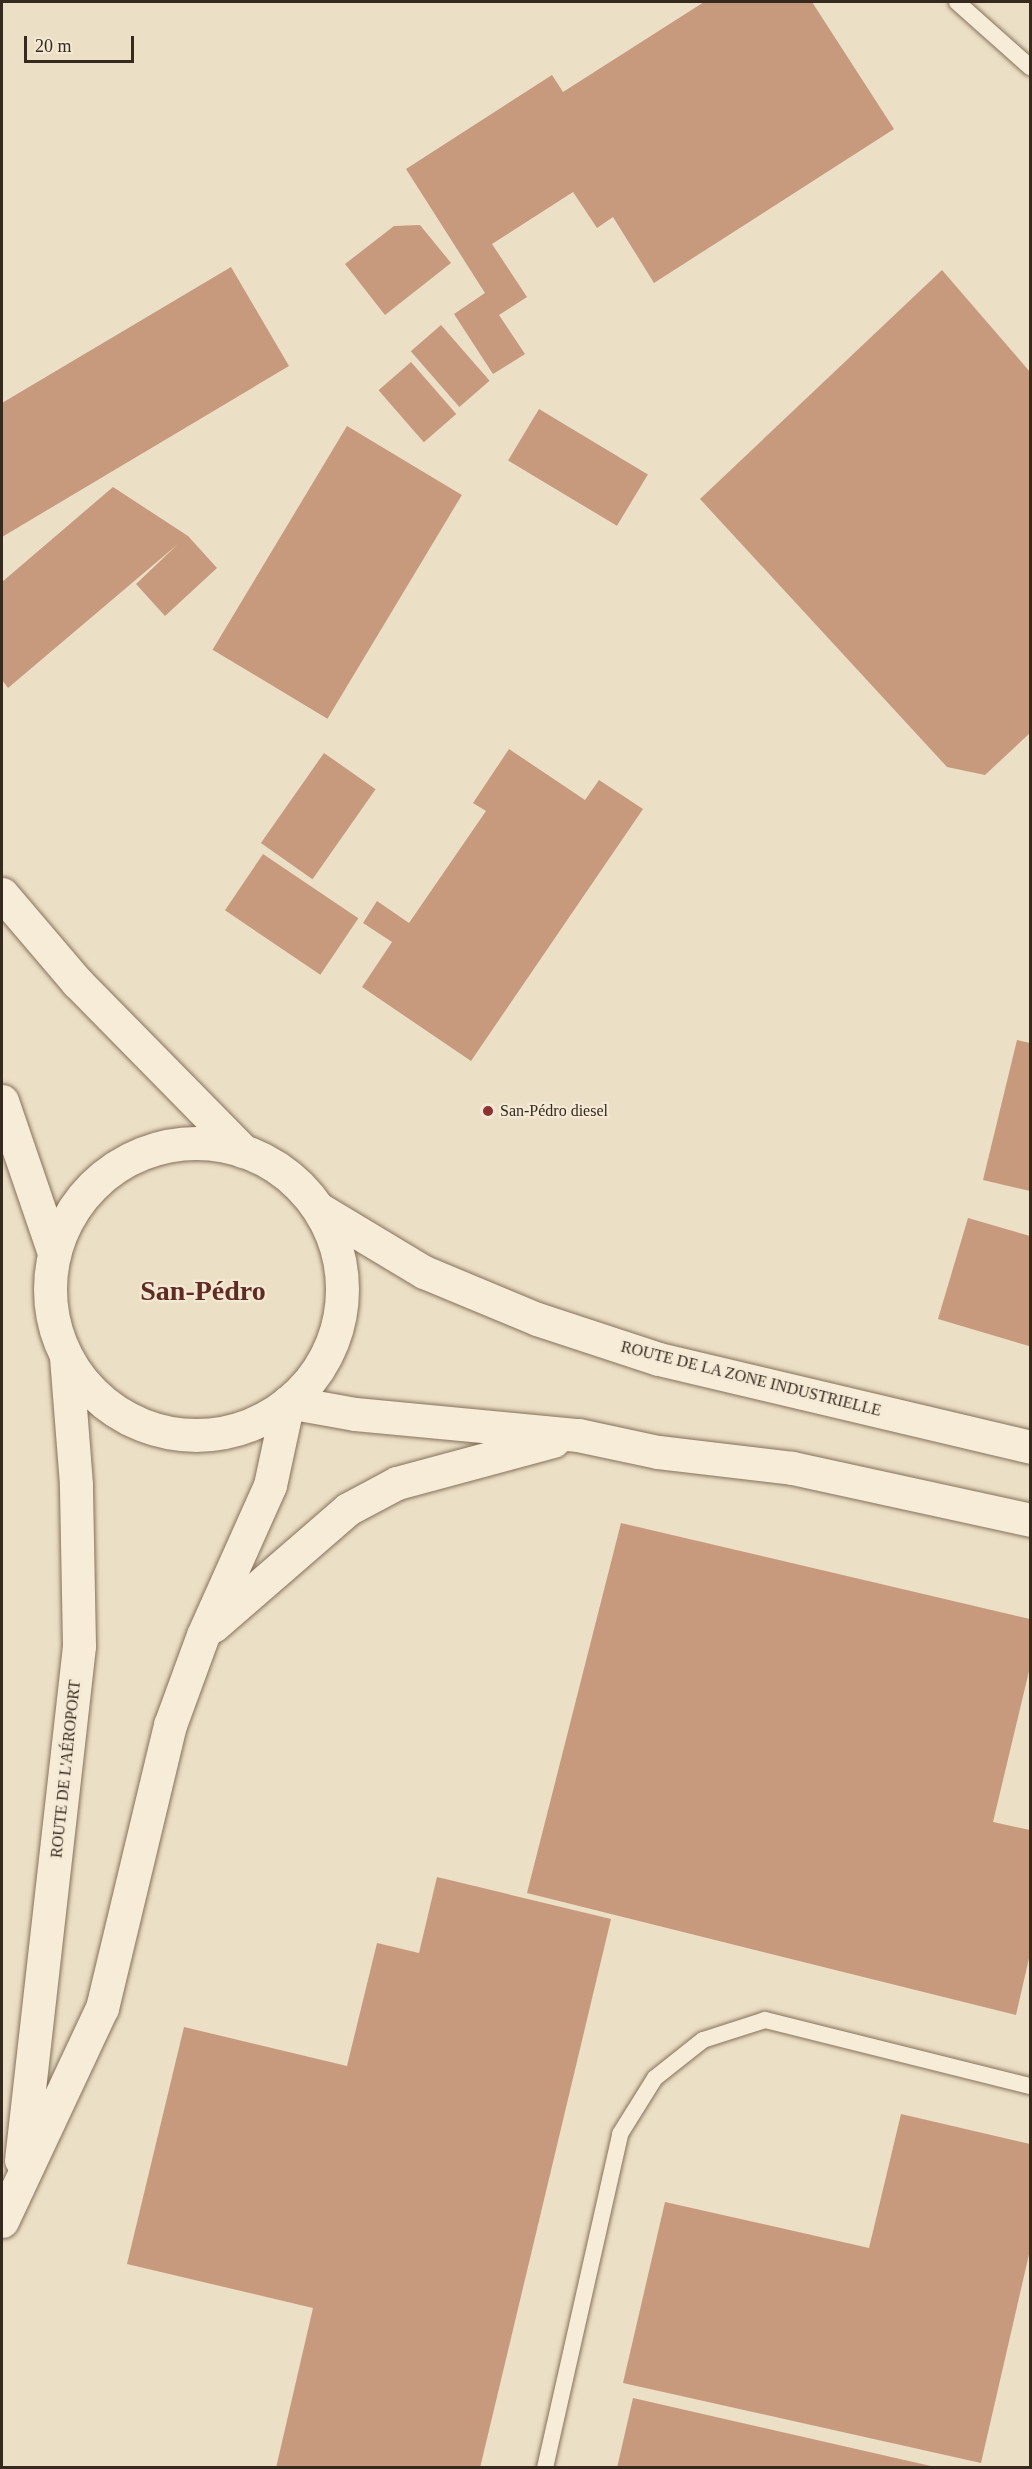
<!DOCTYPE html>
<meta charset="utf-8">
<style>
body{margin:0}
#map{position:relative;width:1032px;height:2469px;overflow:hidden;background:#ebdfc5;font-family:"Times New Roman",serif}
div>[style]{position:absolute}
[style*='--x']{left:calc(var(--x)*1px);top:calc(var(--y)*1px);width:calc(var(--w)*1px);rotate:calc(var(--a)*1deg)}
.building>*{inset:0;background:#c79a7d;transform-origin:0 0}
.roads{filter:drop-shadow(0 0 2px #85715c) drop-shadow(0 0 2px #85715c)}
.lane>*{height:16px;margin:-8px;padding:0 8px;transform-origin:8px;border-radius:8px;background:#f7ecd8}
.secondary>*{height:33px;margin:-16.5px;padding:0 16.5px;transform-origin:16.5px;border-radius:16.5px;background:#f7ecd8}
.secondary>.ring{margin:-16.5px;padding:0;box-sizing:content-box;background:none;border:33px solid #f7ecd8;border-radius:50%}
.dots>*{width:16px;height:16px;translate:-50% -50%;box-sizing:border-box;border:3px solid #f3e9d4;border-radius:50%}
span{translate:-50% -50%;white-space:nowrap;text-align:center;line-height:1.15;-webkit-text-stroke:4.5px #f3e9d4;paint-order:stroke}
.poi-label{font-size:16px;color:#362a1f}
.left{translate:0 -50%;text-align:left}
.street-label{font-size:16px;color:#362a1f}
.town-label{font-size:28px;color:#602c21;font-weight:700}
.frame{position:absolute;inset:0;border:3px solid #362a1f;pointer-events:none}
.scale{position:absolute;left:24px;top:36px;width:110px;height:27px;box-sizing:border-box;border:3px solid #362a1f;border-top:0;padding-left:8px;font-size:18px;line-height:21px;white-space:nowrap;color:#362a1f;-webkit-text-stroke:4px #f3e9d4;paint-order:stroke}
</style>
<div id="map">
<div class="building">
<div style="clip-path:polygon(704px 2px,812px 2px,894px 129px,654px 283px,613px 217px,597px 228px,573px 192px,492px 244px,527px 297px,499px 315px,525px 354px,493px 374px,454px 314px,485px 293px,406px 169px,552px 75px,563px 92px)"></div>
<div style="clip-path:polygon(420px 225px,451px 263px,385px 315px,345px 264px,394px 226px)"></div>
<div style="clip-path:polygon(231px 267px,289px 366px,2px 537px,2px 403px)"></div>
<div style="clip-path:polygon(942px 270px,1030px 372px,1030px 733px,985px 775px,947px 767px,700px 499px)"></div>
<div style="left:441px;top:325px;width:74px;height:40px;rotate:49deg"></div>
<div style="left:411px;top:362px;width:69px;height:43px;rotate:49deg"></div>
<div style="left:539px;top:409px;width:127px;height:60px;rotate:31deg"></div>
<div style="left:347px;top:426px;width:134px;height:261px;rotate:31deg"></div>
<div style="clip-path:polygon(113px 487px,188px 536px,217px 568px,165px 616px,136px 584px,178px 544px,8px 688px,2px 680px,2px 582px)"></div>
<div style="clip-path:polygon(509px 749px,585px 800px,599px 780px,643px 809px,471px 1061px,362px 987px,392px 942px,363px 923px,377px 901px,409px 923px,486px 811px,473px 803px)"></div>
<div style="left:324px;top:753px;width:63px;height:110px;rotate:35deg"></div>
<div style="left:263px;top:854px;width:115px;height:68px;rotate:34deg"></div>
<div style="clip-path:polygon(1017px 1040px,1030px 1043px,1030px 1191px,983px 1180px)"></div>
<div style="clip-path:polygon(968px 1218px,1030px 1236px,1029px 1346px,938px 1319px)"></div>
<div style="clip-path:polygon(621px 1523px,1030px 1619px,1030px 1667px,993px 1822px,1030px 1830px,1030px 1954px,1016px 2015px,527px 1893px)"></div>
<div style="clip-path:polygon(437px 1877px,611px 1919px,480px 2468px,276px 2468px,313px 2308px,127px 2264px,184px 2027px,347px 2066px,377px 1943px,419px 1953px)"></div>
<div style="clip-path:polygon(901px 2114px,1030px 2144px,1030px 2250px,981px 2463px,623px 2383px,665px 2202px,869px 2248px)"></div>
<div style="clip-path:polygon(633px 2398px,935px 2467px,935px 2468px,617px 2468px)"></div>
</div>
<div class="roads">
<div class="lane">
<div style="--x:957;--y:2;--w:98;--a:41.7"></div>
<div style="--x:545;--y:2468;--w:342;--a:-77.3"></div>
<div style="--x:620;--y:2134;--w:66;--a:-58"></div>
<div style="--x:655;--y:2078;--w:61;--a:-38.4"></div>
<div style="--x:703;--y:2040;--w:65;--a:-17.9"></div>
<div style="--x:765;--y:2020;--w:273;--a:14"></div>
</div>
<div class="secondary">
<div style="--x:2;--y:894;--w:116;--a:49.6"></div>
<div style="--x:77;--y:982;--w:237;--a:45.5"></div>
<div style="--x:2;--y:1101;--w:161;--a:71.1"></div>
<div class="ring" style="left:50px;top:1143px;width:259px;height:259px"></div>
<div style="--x:319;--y:1209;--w:122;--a:31"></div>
<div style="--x:424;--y:1272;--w:122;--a:22.6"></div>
<div style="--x:537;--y:1319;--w:128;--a:18.2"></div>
<div style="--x:659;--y:1359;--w:381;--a:13.3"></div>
<div style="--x:213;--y:1626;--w:179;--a:-40.9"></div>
<div style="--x:348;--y:1509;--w:55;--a:-28"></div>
<div style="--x:397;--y:1483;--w:162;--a:-15.1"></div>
<div style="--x:21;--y:2160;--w:517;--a:-83.56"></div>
<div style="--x:79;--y:1646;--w:162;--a:-91.1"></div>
<div style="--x:76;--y:1484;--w:126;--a:-94.5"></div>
<div style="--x:2;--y:2221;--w:235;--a:-64.9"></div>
<div style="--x:102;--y:2008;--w:291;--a:-76.5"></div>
<div style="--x:170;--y:1725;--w:96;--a:-69.9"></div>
<div style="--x:203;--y:1635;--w:164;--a:-65.9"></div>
<div style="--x:270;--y:1485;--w:85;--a:-77.8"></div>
<div style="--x:288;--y:1402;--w:68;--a:10.2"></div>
<div style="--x:355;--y:1414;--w:224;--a:5.4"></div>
<div style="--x:578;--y:1435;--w:82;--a:12"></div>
<div style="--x:658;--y:1452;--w:135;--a:6.8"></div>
<div style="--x:792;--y:1468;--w:244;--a:12.3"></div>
</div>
</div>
<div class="dots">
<div style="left:488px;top:1111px;background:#913033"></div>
</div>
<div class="poi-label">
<span class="left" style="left:500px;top:1111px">San-Pédro diesel</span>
</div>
<div class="street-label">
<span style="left:751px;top:1379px;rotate:14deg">ROUTE DE LA ZONE INDUSTRIELLE</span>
<span style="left:66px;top:1769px;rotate:-84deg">ROUTE DE L'AÉROPORT</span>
</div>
<div class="town-label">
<span style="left:203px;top:1291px">San-Pédro</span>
</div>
<div class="frame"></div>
<div class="scale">20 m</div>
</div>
